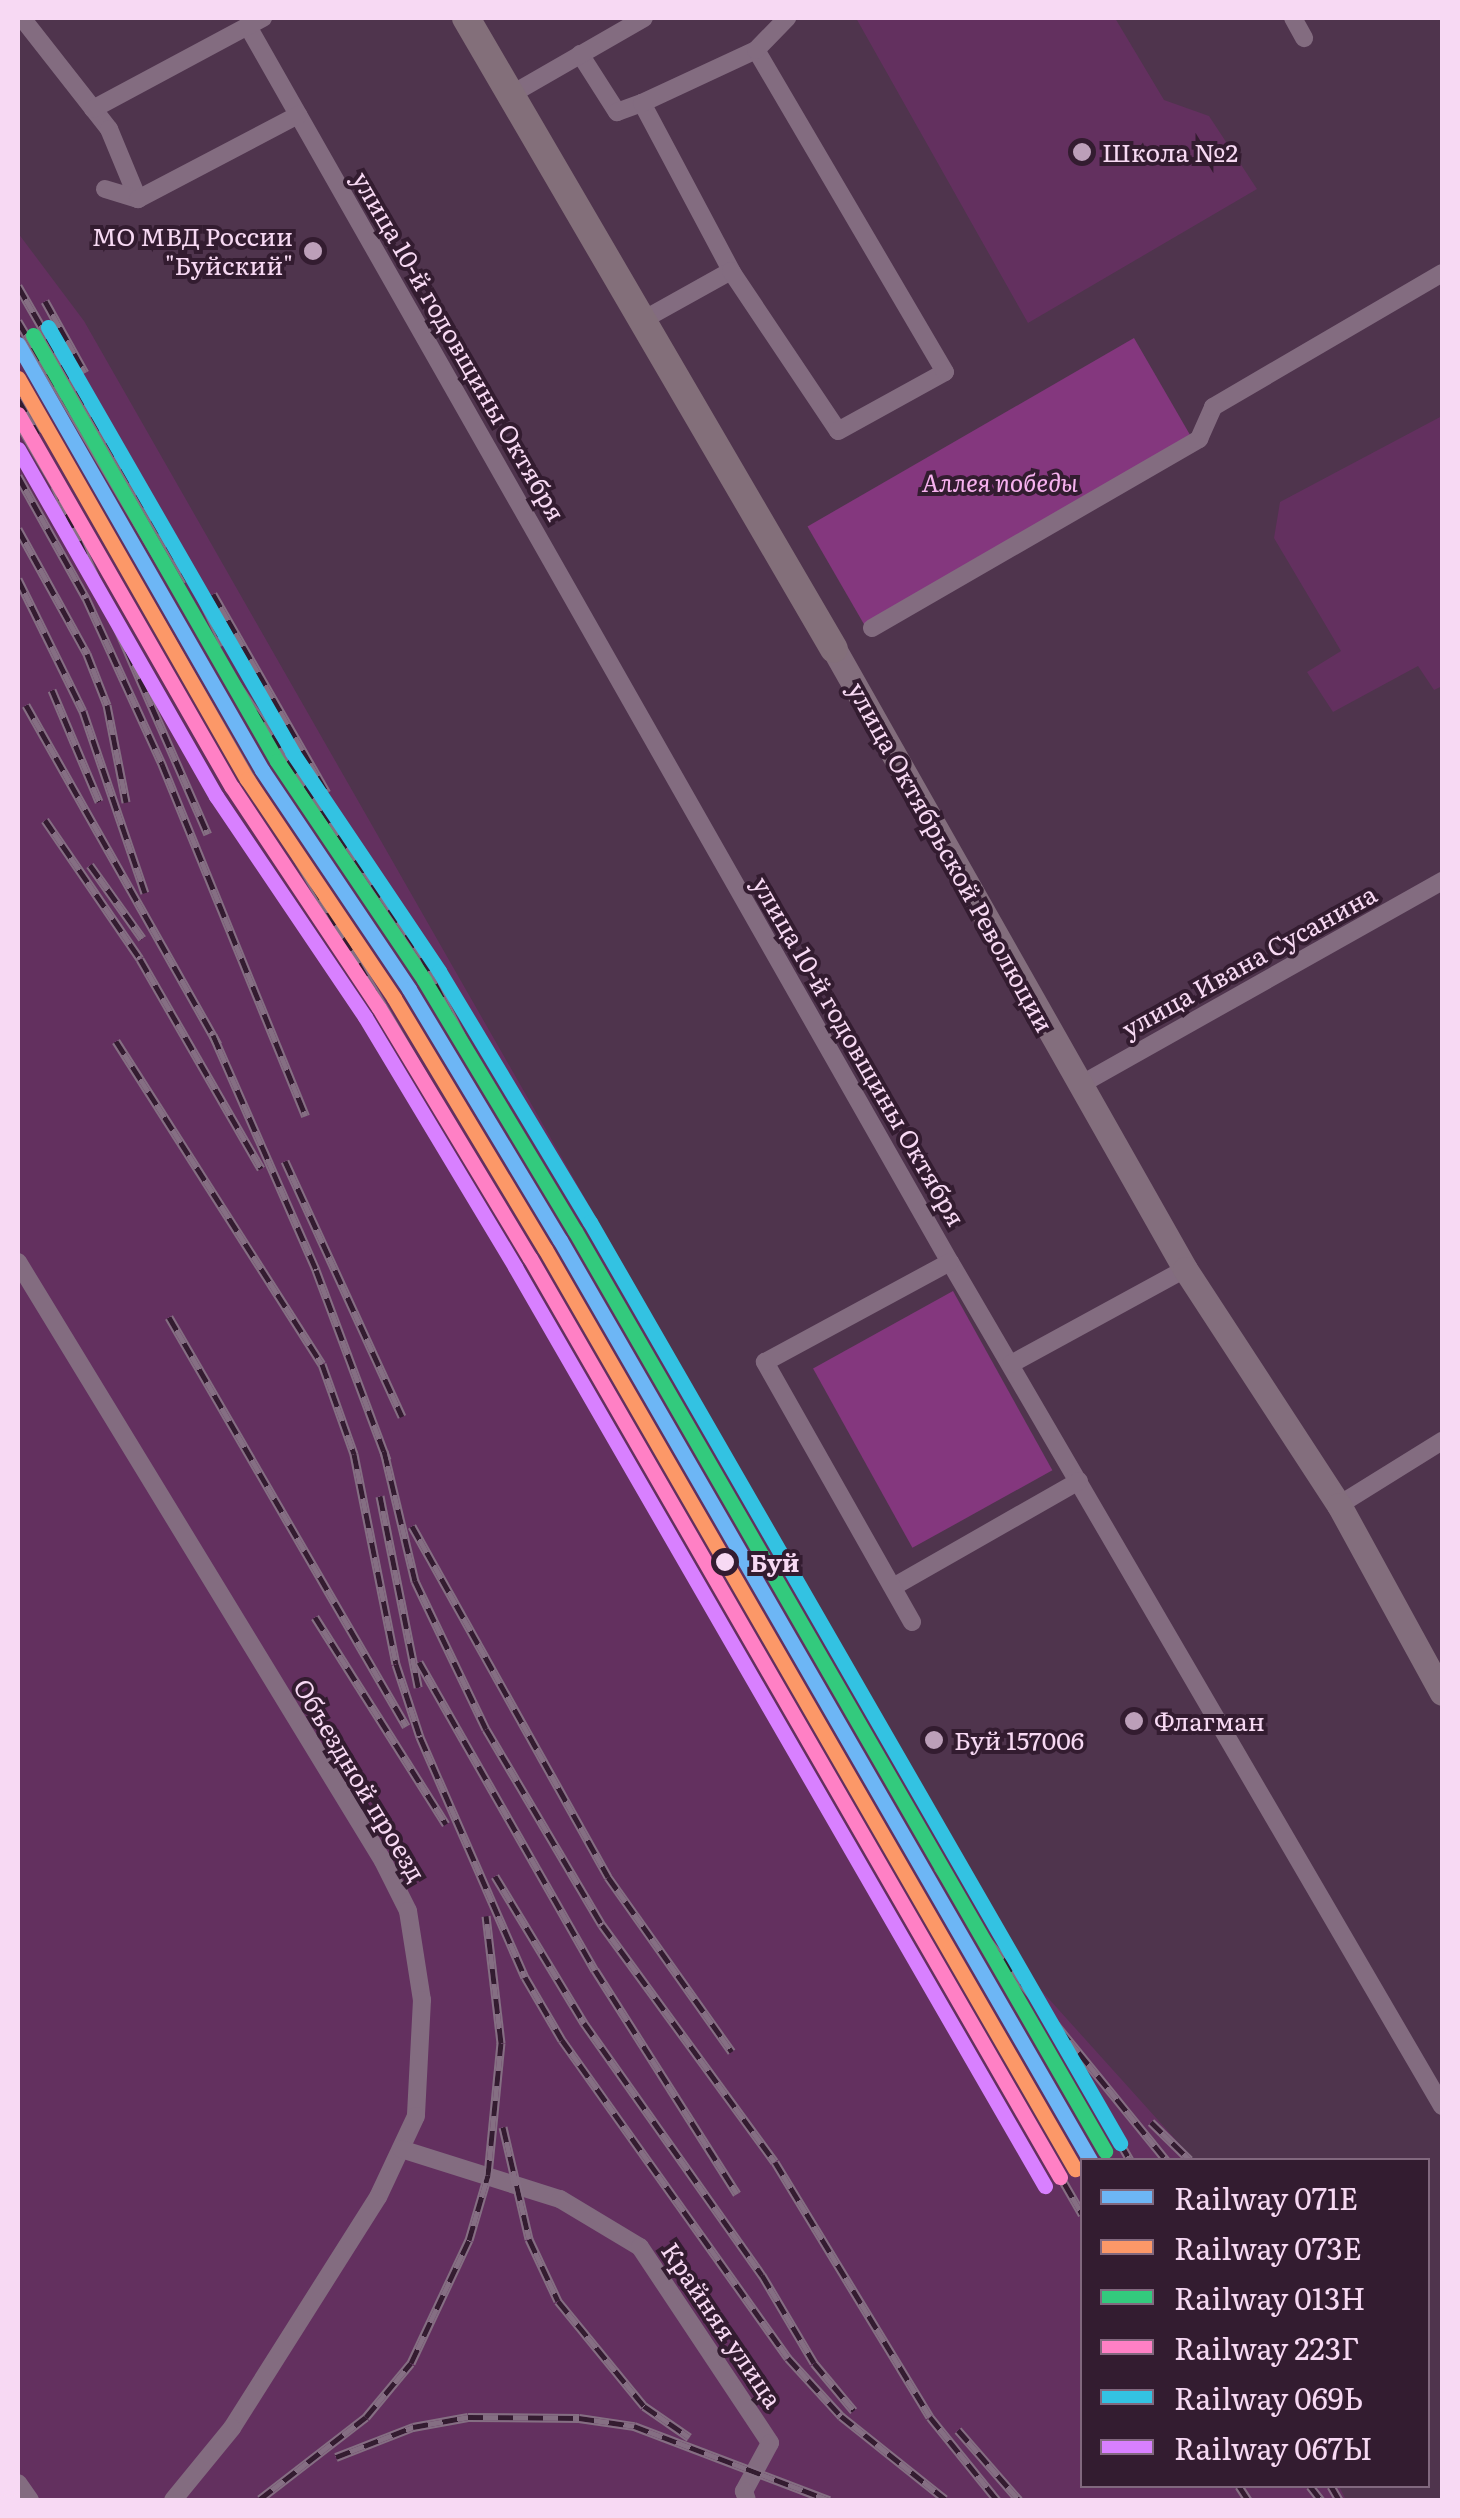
<!DOCTYPE html>
<meta charset="utf-8">
<style>
body{margin:0}
#map{position:relative;width:1460px;height:2518px;overflow:hidden;background:#4f344d;font-family:Literata,serif}
div>[style]{position:absolute}
[style*='--x']{left:calc(var(--x)*1px);top:calc(var(--y)*1px);width:calc(var(--w)*1px);rotate:calc(var(--a)*1deg)}
.built>*{inset:0;background:#63305f}
.green>*{inset:0;background:#84377e;transform-origin:0 0}
.street>*{height:18px;margin:-9px;padding:0 9px;transform-origin:9px;border-radius:9px;background:#836c80}
.secondary>*{height:25px;margin:-12.5px;padding:0 12.5px;transform-origin:12.5px;border-radius:12.5px;background:#836e7d}
.primary>*{height:28px;margin:-14px;padding:0 14px;transform-origin:14px;border-radius:14px;background:#836f7a}
.rail>*{height:9px;margin-top:-4.5px;transform-origin:0;background:repeating-linear-gradient(90deg,#331c30 0 15px,#856f83 0 30px);box-sizing:border-box;border-block:2px solid #856f83}
.rail-1>*{height:15px;margin:-7.5px;padding:0 7.5px;transform-origin:7.5px;border-radius:7.5px;background:#6db6f5}
.rail-2>*{height:15px;margin:-7.5px;padding:0 7.5px;transform-origin:7.5px;border-radius:7.5px;background:#fc9868}
.rail-3>*{height:15px;margin:-7.5px;padding:0 7.5px;transform-origin:7.5px;border-radius:7.5px;background:#33ca7d}
.rail-4>*{height:15px;margin:-7.5px;padding:0 7.5px;transform-origin:7.5px;border-radius:7.5px;background:#ff80c5}
.rail-5>*{height:15px;margin:-7.5px;padding:0 7.5px;transform-origin:7.5px;border-radius:7.5px;background:#33c2e2}
.rail-6>*{height:15px;margin:-7.5px;padding:0 7.5px;transform-origin:7.5px;border-radius:7.5px;background:#d880ff}
.dots>*{width:28px;height:28px;translate:-50% -50%;box-sizing:border-box;border:5px solid #331c30;border-radius:50%}
span{translate:-50% -50%;white-space:nowrap;text-align:center;line-height:1.15;-webkit-text-stroke:8px #331c30;paint-order:stroke}
.poi-label{font-size:25px;color:#f7d9f3}
.left{translate:0 -50%;text-align:left}
.right{translate:-100% -50%;text-align:right}
.street-label{font-size:25px;color:#f7d9f3}
.park-label{font-size:25px;color:#f7b2ef;font-style:italic}
.stop-label{font-size:25px;color:#f7d9f3;font-weight:700}
.frame{position:absolute;inset:0;border:20px solid #f7d9f3;pointer-events:none}
.legend{position:absolute;left:1080px;top:2158px;width:350px;height:330px;box-sizing:border-box;background:#331c30;border:2px solid #81687e;margin:0;padding:12px 18px;list-style:none;font-size:30px;color:#f7d9f3}
.legend li{display:flex;align-items:center;gap:20px;height:50px}
.legend b{width:50px;border:2px solid #81687e}
</style>
<div id="map">
<div class="built">
<div style="clip-path:polygon(856px 18px,1115px 18px,1164px 100px,1209px 116px,1257px 189px,1028px 323px)"></div>
<div style="clip-path:polygon(18px 233px,84px 321px,1031px 1979px,1194px 2160px,1082px 2160px,1082px 2486px,1339px 2486px,1346px 2500px,18px 2500px)"></div>
<div style="clip-path:polygon(1442px 416px,1442px 686px,1434px 690px,1418px 666px,1333px 712px,1307px 672px,1341px 651px,1274px 538px,1280px 502px)"></div>
</div>
<div class="green">
<div style="left:1134px;top:338px;width:113px;height:377px;rotate:60deg"></div>
<div style="left:953px;top:1291px;width:205px;height:160px;rotate:61deg"></div>
</div>
<div class="street">
<div style="--x:22;--y:18;--w:141;--a:51.9"></div>
<div style="--x:109;--y:129;--w:76;--a:67.5"></div>
<div style="--x:1293;--y:18;--w:23;--a:61"></div>
<div style="--x:250;--y:30;--w:1417;--a:60.4"></div>
<div style="--x:950;--y:1262;--w:977;--a:59.76"></div>
<div style="--x:580;--y:54;--w:69;--a:57.5"></div>
<div style="--x:617;--y:112;--w:27;--a:-20"></div>
<div style="--x:642;--y:103;--w:194;--a:62"></div>
<div style="--x:512;--y:94;--w:152;--a:-29.9"></div>
<div style="--x:642;--y:103;--w:126;--a:-24.9"></div>
<div style="--x:93;--y:109;--w:193;--a:-28.2"></div>
<div style="--x:105;--y:189;--w:34;--a:17"></div>
<div style="--x:138;--y:199;--w:181;--a:-27.7"></div>
<div style="--x:641;--y:321;--w:103;--a:-29.1"></div>
<div style="--x:731;--y:271;--w:192;--a:56.2"></div>
<div style="--x:838;--y:431;--w:122;--a:-28.9"></div>
<div style="--x:945;--y:372;--w:373;--a:-120.4"></div>
<div style="--x:756;--y:50;--w:45;--a:-45.9"></div>
<div style="--x:872;--y:628;--w:378;--a:-30"></div>
<div style="--x:1199;--y:439;--w:35;--a:-66"></div>
<div style="--x:1213;--y:407;--w:265;--a:-30.3"></div>
<div style="--x:1080;--y:1085;--w:416;--a:-29.4"></div>
<div style="--x:18;--y:1262;--w:701;--a:58.64"></div>
<div style="--x:383;--y:1861;--w:56;--a:63.4"></div>
<div style="--x:408;--y:1911;--w:90;--a:81.1"></div>
<div style="--x:422;--y:2000;--w:116;--a:93"></div>
<div style="--x:416;--y:2116;--w:89;--a:115.1"></div>
<div style="--x:378;--y:2197;--w:273;--a:122.3"></div>
<div style="--x:232;--y:2428;--w:93;--a:129.3"></div>
<div style="--x:1011;--y:1364;--w:198;--a:-28.6"></div>
<div style="--x:1339;--y:1505;--w:121;--a:-31.9"></div>
<div style="--x:893;--y:1587;--w:214;--a:-29.7"></div>
<div style="--x:912;--y:1622;--w:299;--a:-119.5"></div>
<div style="--x:765;--y:1362;--w:210;--a:-28.4"></div>
<div style="--x:401;--y:2149;--w:167;--a:17.5"></div>
<div style="--x:560;--y:2199;--w:93;--a:31"></div>
<div style="--x:640;--y:2247;--w:235;--a:56.4"></div>
<div style="--x:770;--y:2443;--w:55;--a:118.4"></div>
<div style="--x:744;--y:2491;--w:9;--a:72"></div>
<div style="--x:18;--y:2483;--w:21;--a:55"></div>
</div>
<div class="secondary">
<div style="--x:834;--y:649;--w:712;--a:60.48"></div>
<div style="--x:1185;--y:1269;--w:282;--a:56.9"></div>
<div style="--x:1339;--y:1505;--w:214;--a:61.3"></div>
</div>
<div class="primary">
<div style="--x:466;--y:18;--w:730;--a:59.75"></div>
</div>
<div class="rail">
<div style="--x:18;--y:286;--w:340;--a:60"></div>
<div style="--x:45;--y:301;--w:82;--a:60.9"></div>
<div style="--x:18;--y:321;--w:366;--a:59.4"></div>
<div style="--x:204;--y:636;--w:388;--a:55.8"></div>
<div style="--x:422;--y:957;--w:150;--a:63.4"></div>
<div style="--x:18;--y:399;--w:40;--a:60.3"></div>
<div style="--x:18;--y:422;--w:85;--a:59.5"></div>
<div style="--x:18;--y:476;--w:140;--a:60.9"></div>
<div style="--x:86;--y:598;--w:183;--a:65.4"></div>
<div style="--x:162;--y:764;--w:380;--a:67.8"></div>
<div style="--x:55;--y:486;--w:380;--a:66.3"></div>
<div style="--x:18;--y:529;--w:143;--a:61.1"></div>
<div style="--x:87;--y:654;--w:55;--a:68.6"></div>
<div style="--x:107;--y:705;--w:99;--a:78.9"></div>
<div style="--x:187;--y:568;--w:85;--a:64.3"></div>
<div style="--x:18;--y:579;--w:147;--a:63.8"></div>
<div style="--x:83;--y:711;--w:192;--a:71.2"></div>
<div style="--x:213;--y:594;--w:229;--a:60.2"></div>
<div style="--x:148;--y:600;--w:1865;--a:59.94"></div>
<div style="--x:52;--y:690;--w:121;--a:67.1"></div>
<div style="--x:26;--y:705;--w:390;--a:60.5"></div>
<div style="--x:45;--y:820;--w:168;--a:55.6"></div>
<div style="--x:140;--y:959;--w:242;--a:60"></div>
<div style="--x:90;--y:865;--w:90;--a:54.5"></div>
<div style="--x:213;--y:1035;--w:257;--a:66.3"></div>
<div style="--x:316;--y:1270;--w:203;--a:69.5"></div>
<div style="--x:116;--y:1041;--w:383;--a:57.5"></div>
<div style="--x:322;--y:1364;--w:96;--a:70.4"></div>
<div style="--x:354;--y:1454;--w:214;--a:78.7"></div>
<div style="--x:396;--y:1664;--w:77;--a:71.8"></div>
<div style="--x:420;--y:1737;--w:262;--a:66.4"></div>
<div style="--x:525;--y:1977;--w:73;--a:59.6"></div>
<div style="--x:562;--y:2040;--w:390;--a:54.6"></div>
<div style="--x:788;--y:2358;--w:79;--a:47.6"></div>
<div style="--x:841;--y:2416;--w:133;--a:38.6"></div>
<div style="--x:285;--y:1161;--w:281;--a:65.4"></div>
<div style="--x:169;--y:1317;--w:473;--a:59.9"></div>
<div style="--x:384;--y:1451;--w:134;--a:76.6"></div>
<div style="--x:415;--y:1581;--w:164;--a:64.4"></div>
<div style="--x:486;--y:1729;--w:228;--a:59.4"></div>
<div style="--x:602;--y:1925;--w:293;--a:53.9"></div>
<div style="--x:775;--y:2162;--w:298;--a:58.7"></div>
<div style="--x:930;--y:2417;--w:107;--a:51.1"></div>
<div style="--x:380;--y:1496;--w:195;--a:78.7"></div>
<div style="--x:412;--y:1526;--w:402;--a:60.8"></div>
<div style="--x:608;--y:1877;--w:214;--a:54.7"></div>
<div style="--x:315;--y:1617;--w:245;--a:57.7"></div>
<div style="--x:419;--y:1662;--w:355;--a:60.3"></div>
<div style="--x:595;--y:1970;--w:265;--a:57.6"></div>
<div style="--x:938;--y:1867;--w:83;--a:56.3"></div>
<div style="--x:984;--y:1936;--w:289;--a:50.9"></div>
<div style="--x:495;--y:1876;--w:172;--a:58.8"></div>
<div style="--x:584;--y:2023;--w:309;--a:54.8"></div>
<div style="--x:762;--y:2275;--w:102;--a:59.4"></div>
<div style="--x:814;--y:2363;--w:62;--a:50.2"></div>
<div style="--x:1075;--y:2065;--w:110;--a:59.9"></div>
<div style="--x:1151;--y:2122;--w:54;--a:44.3"></div>
<div style="--x:503;--y:2127;--w:115;--a:76.9"></div>
<div style="--x:529;--y:2239;--w:68;--a:64.9"></div>
<div style="--x:558;--y:2301;--w:136;--a:50.7"></div>
<div style="--x:644;--y:2406;--w:55;--a:34.6"></div>
<div style="--x:958;--y:2430;--w:93;--a:48.9"></div>
<div style="--x:336;--y:2457;--w:83;--a:-21.3"></div>
<div style="--x:413;--y:2427;--w:56;--a:-10.3"></div>
<div style="--x:468;--y:2417;--w:111;--a:0.5"></div>
<div style="--x:579;--y:2418;--w:56;--a:8.3"></div>
<div style="--x:634;--y:2426;--w:209;--a:20.8"></div>
<div style="--x:1239;--y:2486;--w:17;--a:57"></div>
<div style="--x:1310;--y:2486;--w:18;--a:52"></div>
<div style="--x:1331;--y:2486;--w:16;--a:60"></div>
<div style="--x:260;--y:2499;--w:134;--a:-37.7"></div>
<div style="--x:366;--y:2417;--w:70;--a:-50.2"></div>
<div style="--x:411;--y:2363;--w:136;--a:-64.8"></div>
<div style="--x:469;--y:2240;--w:68;--a:-73.7"></div>
<div style="--x:488;--y:2175;--w:133;--a:-84.4"></div>
<div style="--x:501;--y:2043;--w:128;--a:-96.7"></div>
</div>
<div class="rail-1">
<div style="--x:18;--y:344;--w:491;--a:60.2"></div>
<div style="--x:262;--y:770;--w:264;--a:56.1"></div>
<div style="--x:409;--y:989;--w:293;--a:59"></div>
<div style="--x:560;--y:1240;--w:1062;--a:60.05"></div>
</div>
<div class="rail-2">
<div style="--x:18;--y:378;--w:462;--a:60.3"></div>
<div style="--x:247;--y:779;--w:264;--a:56.1"></div>
<div style="--x:394;--y:998;--w:293;--a:59"></div>
<div style="--x:545;--y:1249;--w:1062;--a:60.05"></div>
</div>
<div class="rail-3">
<div style="--x:33;--y:335;--w:491;--a:60.2"></div>
<div style="--x:277;--y:761;--w:264;--a:56.1"></div>
<div style="--x:424;--y:980;--w:293;--a:59"></div>
<div style="--x:575;--y:1231;--w:1062;--a:60.05"></div>
</div>
<div class="rail-4">
<div style="--x:18;--y:414;--w:430;--a:60.2"></div>
<div style="--x:232;--y:787;--w:265;--a:56.4"></div>
<div style="--x:379;--y:1008;--w:292;--a:58.9"></div>
<div style="--x:530;--y:1258;--w:1061;--a:60.03"></div>
</div>
<div class="rail-5">
<div style="--x:48;--y:327;--w:490;--a:60.1"></div>
<div style="--x:292;--y:752;--w:264;--a:56.1"></div>
<div style="--x:439;--y:971;--w:293;--a:59"></div>
<div style="--x:590;--y:1222;--w:1063;--a:60.08"></div>
</div>
<div class="rail-6">
<div style="--x:18;--y:449;--w:400;--a:60.3"></div>
<div style="--x:216;--y:796;--w:267;--a:56"></div>
<div style="--x:365;--y:1017;--w:292;--a:59"></div>
<div style="--x:515;--y:1267;--w:1061;--a:60.03"></div>
</div>
<div class="dots">
<div style="left:1082px;top:152px;background:#bc9fb9"></div>
<div style="left:313px;top:251px;background:#bc9fb9"></div>
<div style="left:725px;top:1562px;background:#f7d9f3"></div>
<div style="left:1134px;top:1721px;background:#bc9fb9"></div>
<div style="left:934px;top:1740px;background:#bc9fb9"></div>
</div>
<div class="poi-label">
<span class="left" style="left:1102px;top:152px">Школа №2</span>
<span class="right" style="left:293px;top:251px">МО МВД России<br>"Буйский"</span>
<span class="left" style="left:1154px;top:1721px">Флагман</span>
<span class="left" style="left:954px;top:1740px">Буй 157006</span>
</div>
<div class="street-label">
<span style="left:459px;top:346px;rotate:60deg">улица 10-й годовщины Октября</span>
<span style="left:951px;top:857px;rotate:61deg">улица Октябрьской Революции</span>
<span style="left:1249px;top:961px;rotate:-29deg">улица Ивана Сусанина</span>
<span style="left:859px;top:1051px;rotate:60deg">улица 10-й годовщины Октября</span>
<span style="left:360px;top:1780px;rotate:59deg">Объездной проезд</span>
<span style="left:722px;top:2325px;rotate:56deg">Крайняя улица</span>
</div>
<div class="park-label">
<span style="left:1000px;top:482px">Аллея победы</span>
</div>
<div class="stop-label">
<span class="left" style="left:750px;top:1562px">Буй</span>
</div>
<div class="frame"></div>
<ul class="legend">
<li><b style="height:12px;background:#6db6f5"></b>Railway 071Е</li>
<li><b style="height:12px;background:#fc9868"></b>Railway 073Е</li>
<li><b style="height:12px;background:#33ca7d"></b>Railway 013Н</li>
<li><b style="height:12px;background:#ff80c5"></b>Railway 223Г</li>
<li><b style="height:12px;background:#33c2e2"></b>Railway 069Ь</li>
<li><b style="height:12px;background:#d880ff"></b>Railway 067Ы</li>
</ul>
</div>
